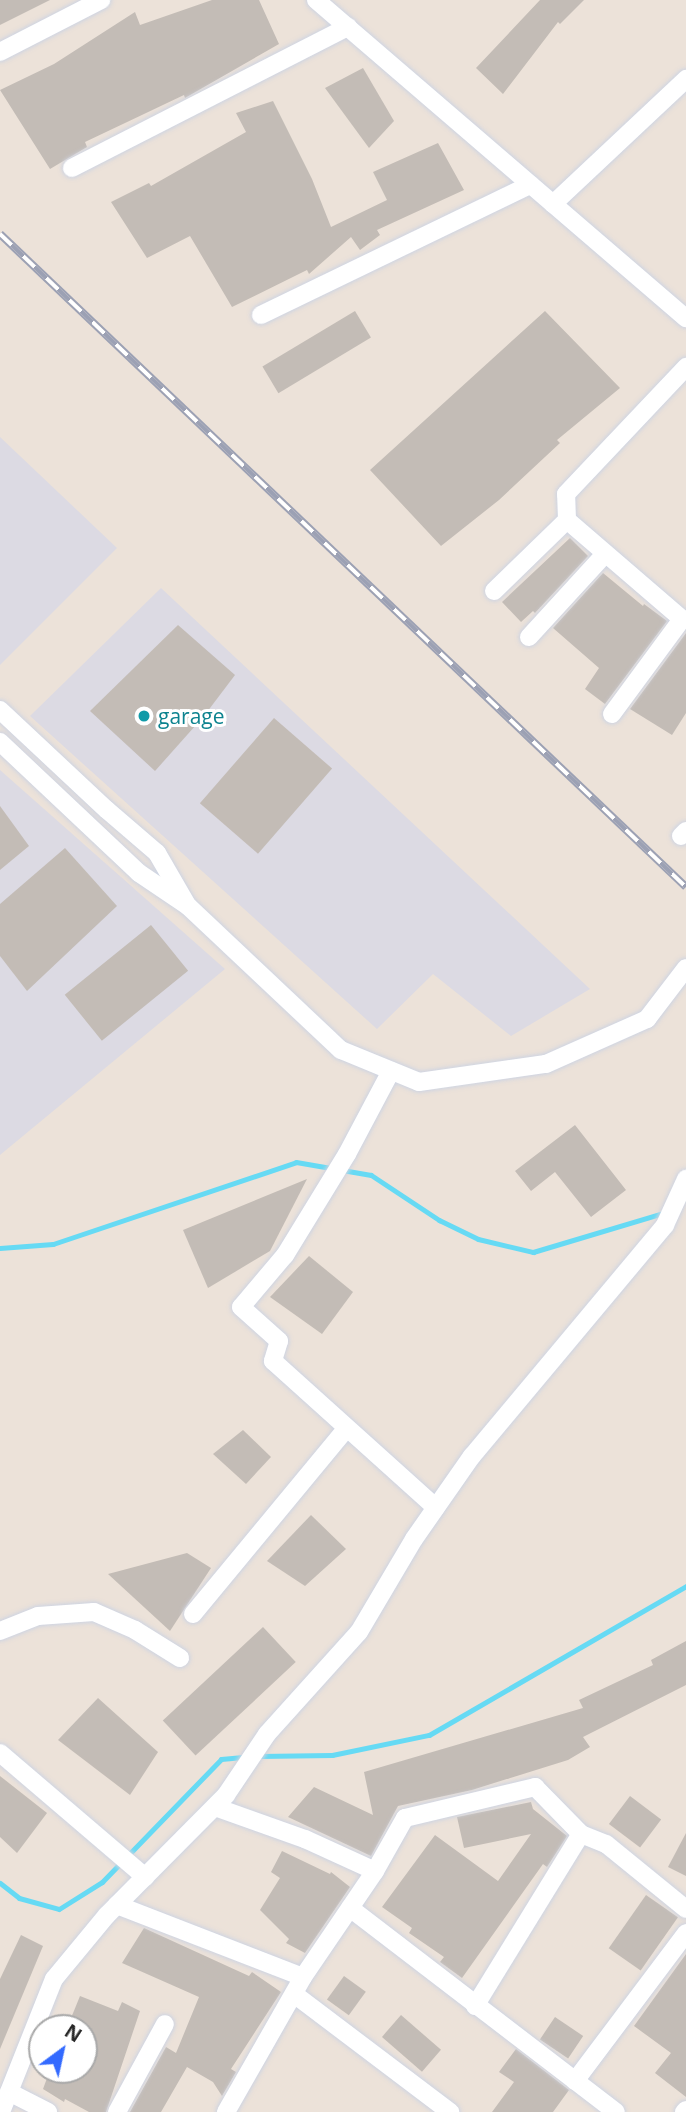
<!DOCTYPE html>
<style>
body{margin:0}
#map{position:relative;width:686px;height:2112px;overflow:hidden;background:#ece2d9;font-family:"Open Sans",sans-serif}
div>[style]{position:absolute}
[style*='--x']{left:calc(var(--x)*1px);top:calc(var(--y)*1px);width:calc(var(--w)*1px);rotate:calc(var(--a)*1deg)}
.industrial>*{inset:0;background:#dcdae3}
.stream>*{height:5px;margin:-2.5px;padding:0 2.5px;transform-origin:2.5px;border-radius:2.5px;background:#66daf4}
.building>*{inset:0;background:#c3bcb6;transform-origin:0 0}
.roads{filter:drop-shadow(0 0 2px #ced4e2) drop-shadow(0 0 2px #ced4e2)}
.minor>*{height:18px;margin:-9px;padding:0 9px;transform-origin:9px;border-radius:9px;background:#fff}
.rail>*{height:8px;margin-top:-4px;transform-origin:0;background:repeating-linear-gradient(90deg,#fff 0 16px,#9ca1b4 0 32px);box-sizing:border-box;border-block:2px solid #9ca1b4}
.dots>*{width:19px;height:19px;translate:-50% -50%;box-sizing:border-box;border:4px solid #fff;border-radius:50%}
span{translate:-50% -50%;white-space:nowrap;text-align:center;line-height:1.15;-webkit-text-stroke:6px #fff;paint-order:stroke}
.culture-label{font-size:21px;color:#0d838f}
.left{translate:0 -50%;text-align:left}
.north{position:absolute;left:28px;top:2014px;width:70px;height:70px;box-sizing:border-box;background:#fff;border:2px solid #a9a9a9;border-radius:50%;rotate:33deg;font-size:19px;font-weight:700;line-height:28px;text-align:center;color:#282828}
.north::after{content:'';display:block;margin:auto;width:24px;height:32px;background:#336aff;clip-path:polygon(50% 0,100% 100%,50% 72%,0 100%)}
</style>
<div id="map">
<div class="industrial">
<div style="clip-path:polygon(0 437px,117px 548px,0 665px)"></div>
<div style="clip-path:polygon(161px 588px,590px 989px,511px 1036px,433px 974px,377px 1029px,30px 716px)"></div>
<div style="clip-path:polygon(0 770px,225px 969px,0 1155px)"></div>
</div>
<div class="stream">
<div style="--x:0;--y:1248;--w:53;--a:-4.3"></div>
<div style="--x:53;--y:1244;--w:256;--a:-18.6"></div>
<div style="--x:296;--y:1162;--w:76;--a:9.8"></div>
<div style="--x:371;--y:1175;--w:82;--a:33.5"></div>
<div style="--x:439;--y:1220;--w:43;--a:26"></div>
<div style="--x:478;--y:1239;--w:57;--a:13.3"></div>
<div style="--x:533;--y:1252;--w:139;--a:-16.7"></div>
<div style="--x:259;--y:1756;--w:73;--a:-0.8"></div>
<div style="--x:332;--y:1755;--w:99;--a:-11.7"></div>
<div style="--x:429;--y:1735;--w:297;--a:-30.1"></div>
<div style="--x:0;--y:1883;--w:24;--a:38"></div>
<div style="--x:19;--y:1898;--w:41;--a:15.4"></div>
<div style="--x:59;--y:1909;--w:51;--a:-32.1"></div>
<div style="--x:102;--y:1882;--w:171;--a:-45.9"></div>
<div style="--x:221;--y:1759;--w:25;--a:-5"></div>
</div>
<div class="building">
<div style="clip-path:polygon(0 0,50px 0,0 25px)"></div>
<div style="clip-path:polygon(212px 0,259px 0,279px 44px,185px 98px,184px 95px,85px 142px,87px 147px,50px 169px,0 90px,54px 64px,135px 12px,140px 25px)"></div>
<div style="clip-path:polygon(540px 0,584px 0,560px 24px,558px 22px,503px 94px,476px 68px)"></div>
<div style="clip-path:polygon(363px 68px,394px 121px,369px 148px,325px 88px)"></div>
<div style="clip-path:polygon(273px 101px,312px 179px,331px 227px,387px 200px,373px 172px,438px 143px,464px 190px,377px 230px,380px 235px,360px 250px,351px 237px,309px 274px,307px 270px,232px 307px,190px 236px,147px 258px,111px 202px,149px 183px,151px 186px,246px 132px,236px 113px)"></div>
<div style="left:355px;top:311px;width:31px;height:108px;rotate:59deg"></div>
<div style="clip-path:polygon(545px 311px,620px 388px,557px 440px,560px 443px,499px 500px,441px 546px,370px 470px)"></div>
<div style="clip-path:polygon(570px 538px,588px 556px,535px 613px,533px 611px,521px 622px,502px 602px)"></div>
<div style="clip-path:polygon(603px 573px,643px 606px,644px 604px,667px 621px,605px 704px,585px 689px,599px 668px,553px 628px)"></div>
<div style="clip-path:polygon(178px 625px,235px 675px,204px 716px,155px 771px,90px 711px)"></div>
<div style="clip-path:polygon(686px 633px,686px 713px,672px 735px,630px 709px)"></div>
<div style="left:274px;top:718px;width:77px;height:113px;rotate:41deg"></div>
<div style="clip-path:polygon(0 806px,29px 846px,0 870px)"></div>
<div style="clip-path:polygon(65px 848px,117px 906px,27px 991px,0 956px,0 904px)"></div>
<div style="left:151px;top:925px;width:59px;height:111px;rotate:51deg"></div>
<div style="clip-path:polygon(575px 1125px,626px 1190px,591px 1217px,555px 1172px,531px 1191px,515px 1171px)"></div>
<div style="clip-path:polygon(307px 1179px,270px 1251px,208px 1288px,183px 1230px)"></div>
<div style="clip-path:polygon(309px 1256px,353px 1292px,322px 1334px,270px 1297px)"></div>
<div style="clip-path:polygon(243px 1430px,271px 1457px,246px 1484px,213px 1454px)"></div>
<div style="clip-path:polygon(311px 1515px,346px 1549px,305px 1586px,267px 1561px)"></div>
<div style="clip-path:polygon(187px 1553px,211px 1568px,170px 1631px,108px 1574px)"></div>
<div style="left:263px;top:1627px;width:48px;height:137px;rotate:47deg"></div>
<div style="clip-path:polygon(686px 1641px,686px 1685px,583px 1737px,590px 1747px,568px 1760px,472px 1790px,398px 1806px,371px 1856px,288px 1817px,314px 1787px,373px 1815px,364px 1772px,583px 1708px,579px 1700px,653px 1665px,651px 1660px)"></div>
<div style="clip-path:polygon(98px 1698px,158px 1752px,130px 1795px,58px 1740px)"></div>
<div style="clip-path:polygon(0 1776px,47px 1813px,17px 1853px,0 1837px)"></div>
<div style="left:630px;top:1796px;width:39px;height:35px;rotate:37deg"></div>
<div style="clip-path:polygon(531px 1802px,533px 1809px,567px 1836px,547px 1867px,543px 1864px,462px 1978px,440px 1962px,444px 1957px,409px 1933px,412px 1928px,382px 1907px,435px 1835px,498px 1881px,531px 1834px,464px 1848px,457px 1817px)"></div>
<div style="clip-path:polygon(686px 1833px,686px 1876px,668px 1867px)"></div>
<div style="clip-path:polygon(282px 1851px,330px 1874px,331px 1872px,350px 1887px,305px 1953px,286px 1943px,289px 1939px,260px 1910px,280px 1878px,271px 1872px)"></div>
<div style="left:646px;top:1895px;width:39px;height:65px;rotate:35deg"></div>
<div style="clip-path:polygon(144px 1928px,249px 1976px,252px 1972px,281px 1992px,231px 2069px,236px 2072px,222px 2096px,213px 2082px,187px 2067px,161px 2112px,130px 2112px,166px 2047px,176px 2053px,199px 1997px,122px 1963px)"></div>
<div style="clip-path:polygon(21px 1935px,43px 1946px,0 2049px,0 1979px)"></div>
<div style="clip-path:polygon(686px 1954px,686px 2097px,655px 2073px,671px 2053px,634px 2026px)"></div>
<div style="left:344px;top:1976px;width:27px;height:29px;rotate:36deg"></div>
<div style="clip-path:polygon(80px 1996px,118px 2011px,122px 2002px,140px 2011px,106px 2112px,89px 2112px,65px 2099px,64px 2102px,43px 2089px,50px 2070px,84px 2070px,84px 2028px,67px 2028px)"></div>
<div style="left:401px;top:2015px;width:53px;height:29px;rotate:41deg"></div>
<div style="left:555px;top:2017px;width:34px;height:27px;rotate:34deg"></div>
<div style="clip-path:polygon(516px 2049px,569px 2090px,553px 2112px,492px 2112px,514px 2082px,499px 2072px)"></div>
</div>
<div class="roads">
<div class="minor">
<div style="--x:316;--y:0;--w:488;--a:40.7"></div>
<div style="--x:0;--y:52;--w:114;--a:-27.2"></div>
<div style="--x:72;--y:168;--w:310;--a:-27.1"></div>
<div style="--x:553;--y:204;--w:183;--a:-43.2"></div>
<div style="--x:261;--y:315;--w:299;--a:-25.8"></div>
<div style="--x:494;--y:591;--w:102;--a:-44.2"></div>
<div style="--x:529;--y:637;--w:113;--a:-47.5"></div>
<div style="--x:0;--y:710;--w:146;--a:43.1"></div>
<div style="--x:107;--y:810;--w:66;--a:40.7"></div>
<div style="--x:157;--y:853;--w:58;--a:59.9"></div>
<div style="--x:612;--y:714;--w:118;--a:-53.6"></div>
<div style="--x:682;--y:619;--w:152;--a:-139.3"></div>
<div style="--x:567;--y:520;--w:26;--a:-92"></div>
<div style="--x:566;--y:494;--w:175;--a:-46.6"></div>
<div style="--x:0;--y:742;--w:191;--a:43.3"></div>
<div style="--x:139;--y:873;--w:59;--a:34"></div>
<div style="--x:188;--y:906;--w:210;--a:43.3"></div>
<div style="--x:341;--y:1050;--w:84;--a:22.3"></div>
<div style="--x:419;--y:1082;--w:128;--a:-8.1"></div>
<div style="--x:546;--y:1064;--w:111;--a:-24"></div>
<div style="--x:647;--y:1019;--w:64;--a:-52.6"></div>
<div style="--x:681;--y:836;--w:7;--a:-45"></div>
<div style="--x:391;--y:1071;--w:94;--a:117.9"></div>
<div style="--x:347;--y:1154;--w:119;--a:121.5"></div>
<div style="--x:285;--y:1255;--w:68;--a:130.2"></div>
<div style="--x:241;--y:1307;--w:51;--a:41.8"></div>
<div style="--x:279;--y:1341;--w:21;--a:107"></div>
<div style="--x:273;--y:1361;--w:219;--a:42"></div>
<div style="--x:193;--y:1614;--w:241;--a:-50.4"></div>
<div style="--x:0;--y:1631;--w:41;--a:-21.5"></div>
<div style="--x:38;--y:1616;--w:56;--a:-4.1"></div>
<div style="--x:94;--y:1612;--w:45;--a:23.7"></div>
<div style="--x:135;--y:1630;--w:53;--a:31.9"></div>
<div style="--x:0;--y:1753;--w:191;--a:40.5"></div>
<div style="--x:215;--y:1807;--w:96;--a:19.6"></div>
<div style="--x:305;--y:1839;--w:77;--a:24.6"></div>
<div style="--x:117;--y:1905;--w:199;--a:21.2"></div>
<div style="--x:350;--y:1908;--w:335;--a:37.5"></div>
<div style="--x:294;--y:1994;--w:196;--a:37.1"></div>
<div style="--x:475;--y:2006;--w:202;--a:-58.4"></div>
<div style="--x:575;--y:2081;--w:185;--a:-53.1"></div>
<div style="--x:9;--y:2092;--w:44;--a:27.1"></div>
<div style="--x:1;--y:2112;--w:143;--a:-68.3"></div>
<div style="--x:54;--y:1979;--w:83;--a:-50.4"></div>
<div style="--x:107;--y:1915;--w:169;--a:-45.2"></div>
<div style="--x:226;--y:1795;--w:73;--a:-56.1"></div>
<div style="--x:267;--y:1734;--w:137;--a:-48"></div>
<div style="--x:359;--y:1632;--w:108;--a:-59.4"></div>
<div style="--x:414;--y:1539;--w:101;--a:-55.1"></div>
<div style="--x:472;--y:1456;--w:301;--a:-50.1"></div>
<div style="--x:665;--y:1225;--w:51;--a:-65.5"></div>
<div style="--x:117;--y:2112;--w:100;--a:-61.4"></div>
<div style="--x:226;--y:2112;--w:155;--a:-60.3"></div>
<div style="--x:303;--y:1977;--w:128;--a:-55.8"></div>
<div style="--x:375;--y:1871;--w:61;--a:-60.5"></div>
<div style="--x:405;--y:1818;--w:134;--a:-13.4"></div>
<div style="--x:535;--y:1787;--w:66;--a:45.6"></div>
<div style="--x:581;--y:1834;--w:27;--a:22"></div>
<div style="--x:606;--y:1844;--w:103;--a:39.1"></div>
<div style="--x:684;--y:2112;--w:3;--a:-45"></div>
</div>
</div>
<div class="rail">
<div style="--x:0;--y:234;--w:947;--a:43.59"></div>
</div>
<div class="dots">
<div style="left:144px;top:716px;background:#0f9aa8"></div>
</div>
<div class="culture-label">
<span class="left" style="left:158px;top:716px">garage</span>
</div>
<div class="north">N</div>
</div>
